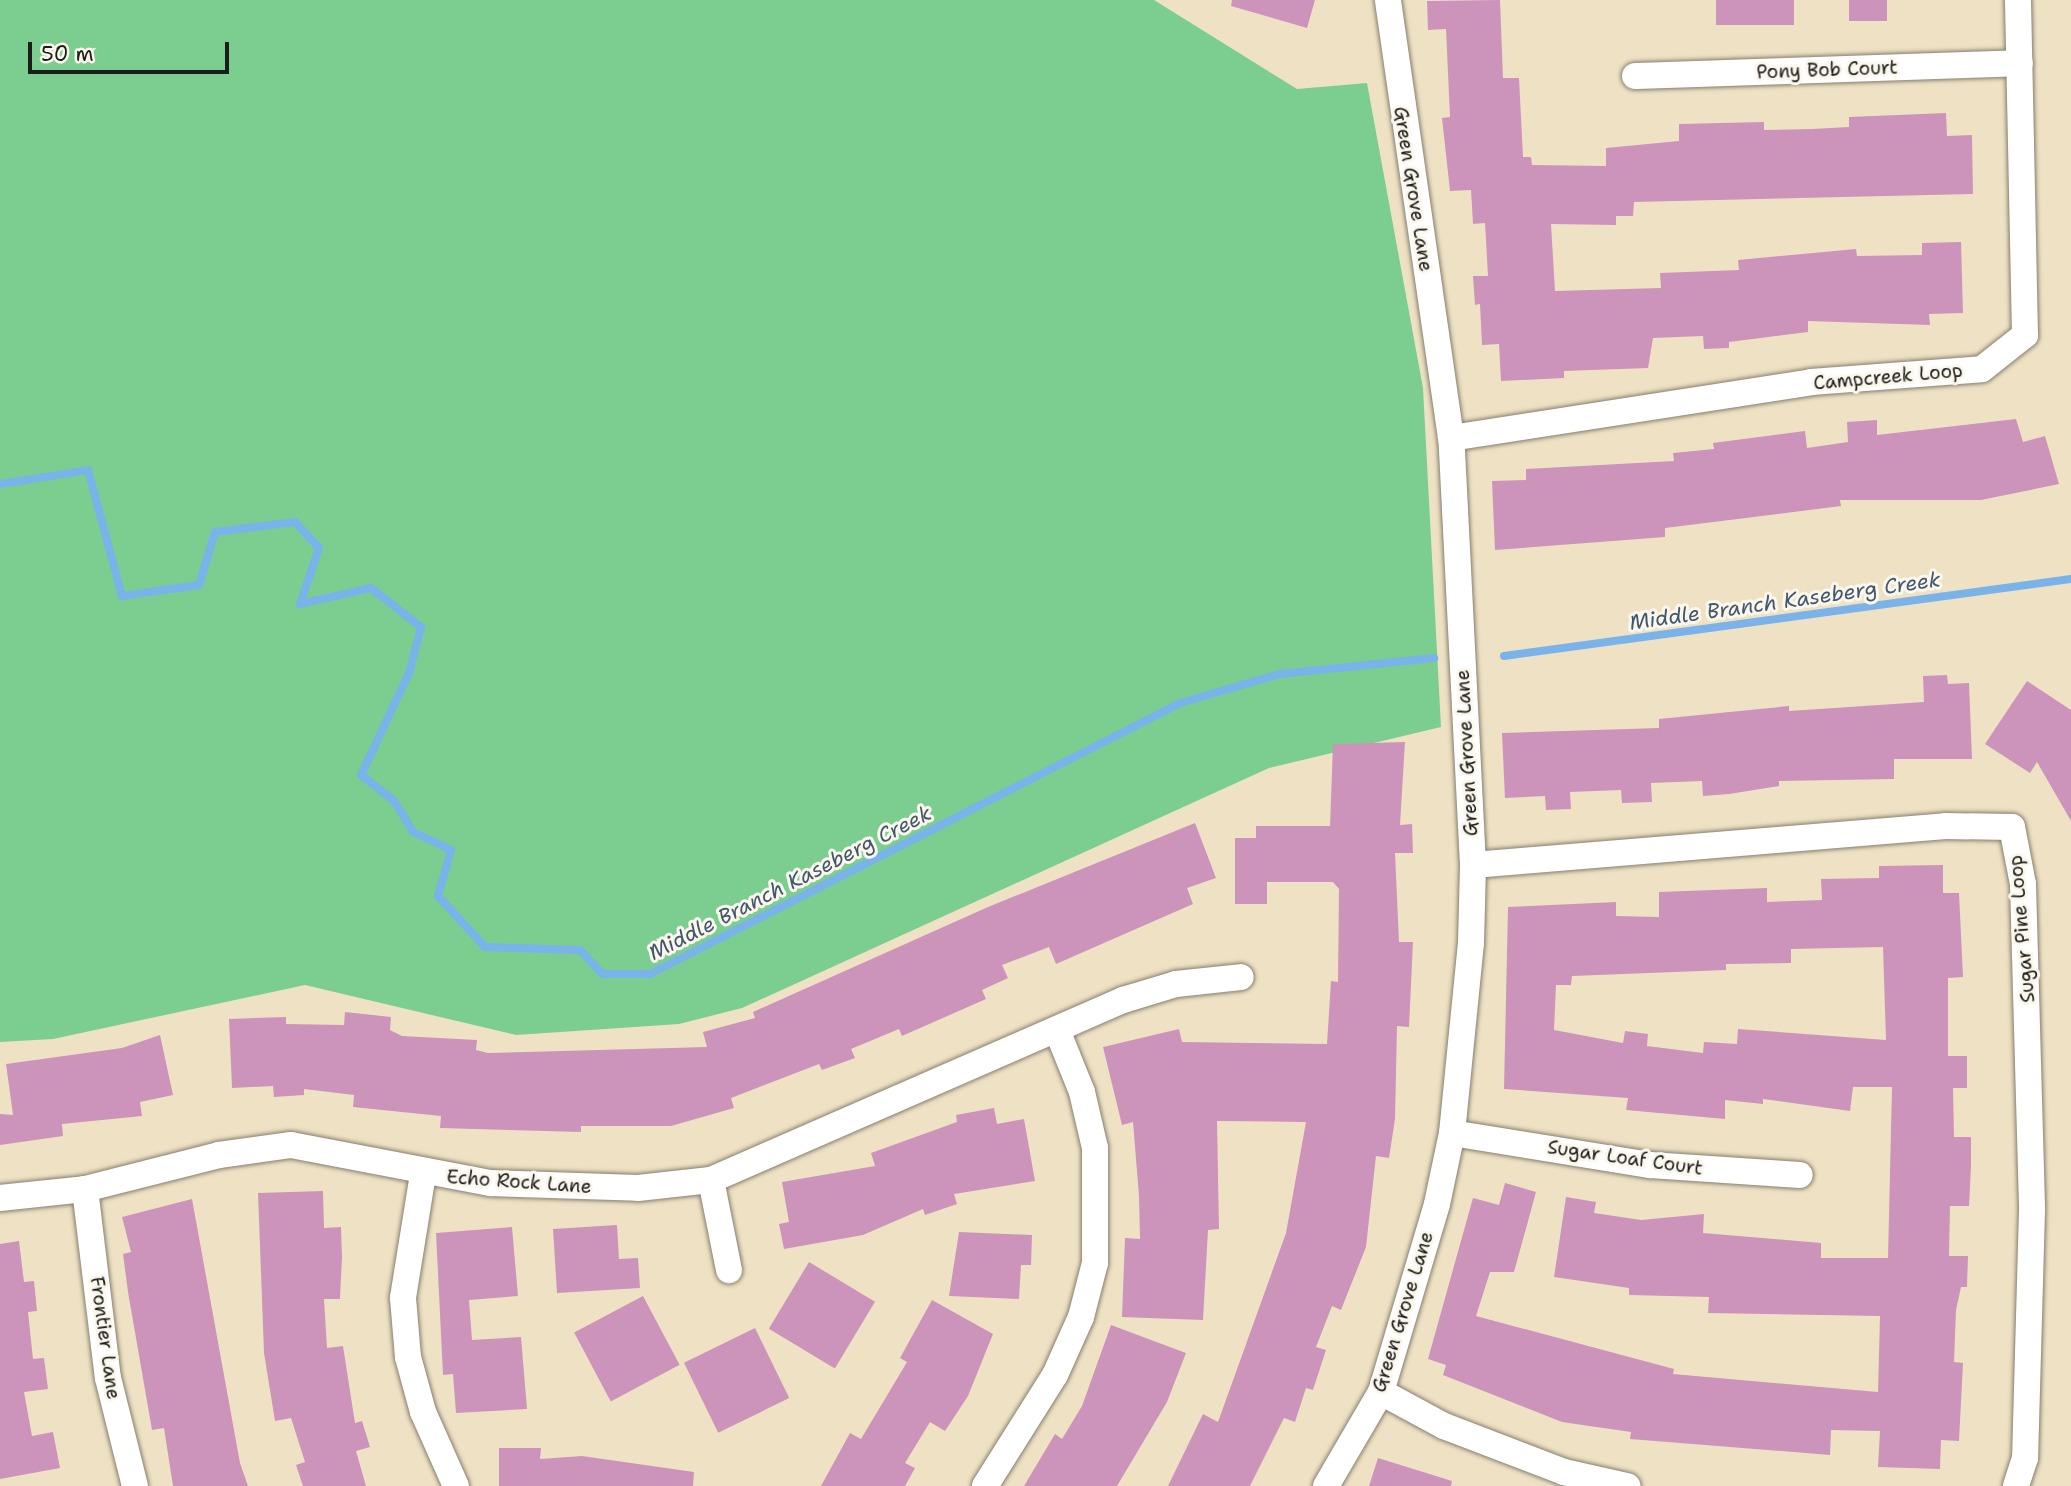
<!DOCTYPE html>
<style>
body{margin:0}
#map{position:relative;width:2071px;height:1486px;overflow:hidden;background:#efe2c4;font-family:"Shantell Sans",sans-serif}
div>[style]{position:absolute}
[style*='--x']{left:calc(var(--x)*1px);top:calc(var(--y)*1px);width:calc(var(--w)*1px);rotate:calc(var(--a)*1deg)}
.green>*{inset:0;background:#7bce90}
.stream>*{height:8px;margin:-4px;padding:0 4px;transform-origin:4px;border-radius:4px;background:#7ab2ea}
.building>*{inset:0;background:#cc94bb;transform-origin:0 0}
.roads{filter:drop-shadow(0 0 2px #867f70) drop-shadow(0 0 2px #867f70)}
.minor>*{height:26px;margin:-13px;padding:0 13px;transform-origin:13px;border-radius:13px;background:#fff}
span{translate:-50% -50%;white-space:nowrap;text-align:center;line-height:1.15;-webkit-text-stroke:6px #fbf7ec;paint-order:stroke}
.street-label{font-size:19px;color:#1c1c1c}
.water-label{font-size:21px;color:#42586e;font-style:italic}
.scale{position:absolute;left:28px;top:42px;width:201px;height:32px;box-sizing:border-box;border:4px solid #1c1c1c;border-top:0;padding-left:9px;font-size:21px;line-height:24px;white-space:nowrap;color:#1c1c1c;-webkit-text-stroke:5px #fbf7ec;paint-order:stroke}
</style>
<div id="map">
<div class="green">
<div style="clip-path:polygon(0 0,1154px 0,1297px 89px,1367px 83px,1423px 388px,1441px 727px,1269px 768px,742px 1008px,679px 1024px,516px 1035px,305px 985px,53px 1039px,0 1042px)"></div>
</div>
<div class="stream">
<div style="--x:0;--y:484;--w:89;--a:-9"></div>
<div style="--x:88;--y:470;--w:131;--a:74.9"></div>
<div style="--x:122;--y:596;--w:78;--a:-8.1"></div>
<div style="--x:199;--y:585;--w:55;--a:-73.2"></div>
<div style="--x:215;--y:532;--w:81;--a:-7.1"></div>
<div style="--x:295;--y:522;--w:35;--a:47"></div>
<div style="--x:319;--y:548;--w:59;--a:108.7"></div>
<div style="--x:300;--y:604;--w:73;--a:-12.7"></div>
<div style="--x:371;--y:588;--w:63;--a:38"></div>
<div style="--x:421;--y:627;--w:48;--a:104.6"></div>
<div style="--x:409;--y:673;--w:113;--a:115.2"></div>
<div style="--x:361;--y:775;--w:42;--a:38.2"></div>
<div style="--x:394;--y:801;--w:36;--a:58"></div>
<div style="--x:413;--y:832;--w:42;--a:25.3"></div>
<div style="--x:451;--y:850;--w:48;--a:105.8"></div>
<div style="--x:438;--y:896;--w:69;--a:47.3"></div>
<div style="--x:485;--y:947;--w:95;--a:1.8"></div>
<div style="--x:580;--y:950;--w:33;--a:47"></div>
<div style="--x:602;--y:974;--w:48;--a:0"></div>
<div style="--x:650;--y:974;--w:595;--a:-27.08"></div>
<div style="--x:1180;--y:703;--w:104;--a:-16.2"></div>
<div style="--x:1280;--y:674;--w:155;--a:-5.9"></div>
<div style="--x:1504;--y:656;--w:572;--a:-7.73"></div>
</div>
<div class="building">
<div style="clip-path:polygon(1232px 0,1315px 0,1307px 28px,1231px 6px)"></div>
<div style="clip-path:polygon(1500px 0,1503px 78px,1519px 78px,1523px 157px,1531px 157px,1532px 165px,1606px 166px,1606px 148px,1679px 141px,1679px 124px,1764px 122px,1764px 130px,1812px 129px,1849px 127px,1849px 117px,1946px 113px,1947px 136px,1972px 135px,1973px 194px,1634px 202px,1633px 216px,1616px 216px,1616px 225px,1551px 224px,1555px 291px,1661px 288px,1660px 273px,1739px 270px,1738px 260px,1856px 249px,1857px 256px,1922px 255px,1922px 243px,1961px 242px,1963px 313px,1929px 314px,1930px 325px,1808px 321px,1808px 332px,1729px 342px,1729px 348px,1704px 349px,1703px 336px,1653px 338px,1648px 368px,1564px 371px,1564px 378px,1501px 381px,1499px 344px,1482px 345px,1480px 304px,1475px 305px,1473px 276px,1488px 276px,1485px 223px,1473px 224px,1471px 190px,1450px 191px,1442px 118px,1450px 117px,1446px 29px,1428px 30px,1427px 1px)"></div>
<div style="left:1716px;top:0;width:78px;height:25px"></div>
<div style="left:1849px;top:0;width:38px;height:21px"></div>
<div style="clip-path:polygon(2016px 419px,2023px 442px,2045px 436px,2059px 484px,1981px 500px,1840px 500px,1841px 506px,1665px 528px,1665px 537px,1495px 550px,1492px 481px,1526px 480px,1526px 469px,1674px 461px,1673px 453px,1714px 449px,1713px 443px,1805px 431px,1807px 448px,1848px 442px,1847px 422px,1877px 420px,1877px 435px)"></div>
<div style="clip-path:polygon(1947px 675px,1948px 684px,1969px 683px,1972px 759px,1894px 759px,1894px 779px,1779px 781px,1779px 786px,1729px 794px,1703px 796px,1702px 781px,1651px 783px,1652px 802px,1622px 803px,1621px 790px,1570px 792px,1571px 809px,1546px 810px,1545px 796px,1505px 798px,1502px 733px,1659px 728px,1659px 719px,1789px 706px,1789px 711px,1924px 702px,1923px 676px)"></div>
<div style="clip-path:polygon(2027px 681px,2071px 710px,2071px 821px,2037px 762px,2030px 773px,1985px 744px)"></div>
<div style="clip-path:polygon(1405px 742px,1400px 825px,1412px 824px,1413px 853px,1395px 853px,1399px 942px,1413px 942px,1409px 1027px,1397px 1026px,1395px 1119px,1389px 1158px,1376px 1156px,1366px 1247px,1341px 1310px,1332px 1306px,1316px 1347px,1326px 1350px,1313px 1390px,1306px 1388px,1295px 1422px,1284px 1418px,1250px 1486px,1168px 1486px,1203px 1414px,1218px 1422px,1286px 1233px,1306px 1122px,1217px 1121px,1219px 1229px,1208px 1230px,1203px 1320px,1122px 1317px,1125px 1238px,1140px 1239px,1139px 1196px,1133px 1122px,1122px 1125px,1103px 1047px,1179px 1029px,1182px 1042px,1327px 1044px,1331px 981px,1338px 982px,1339px 889px,1333px 882px,1267px 882px,1267px 904px,1235px 904px,1235px 838px,1256px 838px,1256px 826px,1330px 826px,1333px 744px)"></div>
<div style="clip-path:polygon(1195px 823px,1216px 878px,1187px 888px,1193px 904px,1056px 964px,1049px 947px,1002px 965px,1008px 978px,982px 990px,986px 999px,902px 1036px,899px 1029px,851px 1049px,855px 1058px,822px 1070px,819px 1064px,731px 1098px,734px 1108px,671px 1126px,581px 1126px,581px 1132px,440px 1128px,441px 1116px,353px 1107px,354px 1095px,304px 1089px,304px 1095px,274px 1097px,273px 1086px,232px 1088px,229px 1019px,286px 1017px,286px 1024px,344px 1025px,345px 1012px,391px 1017px,390px 1030px,402px 1036px,477px 1040px,476px 1050px,488px 1053px,707px 1047px,703px 1032px,755px 1018px,753px 1012px,988px 907px)"></div>
<div style="clip-path:polygon(evenodd,1943px 865px,1943px 893px,1959px 893px,1963px 977px,1948px 978px,1948px 1056px,1967px 1056px,1967px 1088px,1953px 1088px,1954px 1137px,1971px 1137px,1971px 1166px,1969px 1206px,1950px 1206px,1949px 1256px,1968px 1256px,1967px 1287px,1961px 1287px,1956px 1310px,1954px 1362px,1963px 1363px,1959px 1441px,1941px 1440px,1940px 1469px,1878px 1467px,1880px 1431px,1831px 1430px,1830px 1455px,1630px 1439px,1631px 1432px,1562px 1422px,1443px 1375px,1446px 1365px,1428px 1359px,1473px 1198px,1499px 1205px,1505px 1183px,1536px 1192px,1514px 1272px,1490px 1272px,1476px 1316px,1674px 1369px,1673px 1374px,1878px 1392px,1880px 1316px,1708px 1313px,1709px 1297px,1629px 1295px,1629px 1288px,1554px 1277px,1566px 1197px,1596px 1202px,1594px 1213px,1641px 1220px,1704px 1214px,1703px 1233px,1821px 1243px,1821px 1258px,1888px 1258px,1892px 1087px,1853px 1087px,1850px 1111px,1763px 1099px,1763px 1104px,1725px 1100px,1725px 1119px,1626px 1110px,1628px 1098px,1504px 1089px,1508px 907px,1616px 902px,1616px 916px,1659px 917px,1659px 892px,1767px 888px,1767px 902px,1822px 900px,1821px 879px,1879px 878px,1879px 866px,1943px 865px,1883px 947px,1886px 1040px,1738px 1029px,1737px 1044px,1704px 1042px,1703px 1053px,1647px 1046px,1648px 1034px,1625px 1031px,1623px 1043px,1554px 1030px,1556px 985px,1571px 985px,1572px 976px,1726px 970px,1726px 964px,1791px 963px,1791px 949px,1883px 947px)"></div>
<div style="clip-path:polygon(160px 1035px,173px 1095px,140px 1102px,142px 1116px,62px 1124px,63px 1136px,0 1145px,0 1114px,13px 1115px,6px 1064px,122px 1048px)"></div>
<div style="clip-path:polygon(994px 1108px,997px 1124px,1024px 1119px,1035px 1181px,954px 1194px,957px 1204px,925px 1215px,923px 1209px,863px 1235px,784px 1249px,779px 1224px,789px 1222px,782px 1182px,875px 1166px,871px 1153px,957px 1122px,956px 1115px)"></div>
<div style="clip-path:polygon(323px 1191px,324px 1228px,341px 1227px,342px 1257px,340px 1299px,324px 1299px,327px 1348px,343px 1346px,355px 1423px,362px 1421px,370px 1447px,356px 1451px,366px 1486px,303px 1486px,296px 1465px,305px 1462px,291px 1418px,275px 1421px,264px 1353px,258px 1193px)"></div>
<div style="clip-path:polygon(192px 1199px,240px 1463px,248px 1486px,173px 1486px,164px 1428px,152px 1430px,128px 1292px,123px 1254px,131px 1252px,122px 1217px)"></div>
<div style="clip-path:polygon(617px 1225px,619px 1259px,638px 1258px,640px 1288px,557px 1293px,553px 1229px)"></div>
<div style="clip-path:polygon(512px 1227px,518px 1296px,469px 1300px,472px 1340px,521px 1337px,527px 1409px,456px 1413px,453px 1374px,443px 1375px,436px 1233px)"></div>
<div style="clip-path:polygon(959px 1232px,1032px 1235px,1031px 1265px,1021px 1265px,1019px 1299px,949px 1296px)"></div>
<div style="clip-path:polygon(19px 1241px,24px 1282px,34px 1281px,37px 1311px,28px 1312px,33px 1359px,44px 1358px,48px 1389px,24px 1392px,32px 1436px,53px 1432px,60px 1468px,0 1479px,0 1244px)"></div>
<div style="left:809px;top:1262px;width:77px;height:78px;rotate:31deg"></div>
<div style="left:643px;top:1296px;width:78px;height:78px;rotate:62deg"></div>
<div style="clip-path:polygon(932px 1300px,993px 1334px,968px 1396px,945px 1431px,930px 1422px,905px 1463px,915px 1468px,905px 1486px,821px 1486px,850px 1433px,861px 1439px,907px 1362px,900px 1358px)"></div>
<div style="clip-path:polygon(1111px 1325px,1186px 1353px,1167px 1402px,1117px 1486px,1024px 1486px,1055px 1434px,1062px 1439px,1082px 1406px)"></div>
<div style="left:755px;top:1328px;width:78px;height:79px;rotate:64deg"></div>
<div style="clip-path:polygon(499px 1448px,541px 1448px,540px 1459px,582px 1456px,694px 1472px,693px 1486px,499px 1486px)"></div>
<div style="clip-path:polygon(1378px 1458px,1452px 1481px,1451px 1486px,1369px 1486px)"></div>
</div>
<div class="roads">
<div class="minor">
<div style="--x:1635;--y:76;--w:385;--a:-1.9"></div>
<div style="--x:1451;--y:438;--w:364;--a:-8.8"></div>
<div style="--x:1811;--y:382;--w:171;--a:-4.3"></div>
<div style="--x:1982;--y:369;--w:55;--a:-38.3"></div>
<div style="--x:2025;--y:335;--w:335;--a:-91.2"></div>
<div style="--x:1473;--y:865;--w:474;--a:-4.7"></div>
<div style="--x:1945;--y:826;--w:67;--a:0.9"></div>
<div style="--x:2012;--y:827;--w:58;--a:79.1"></div>
<div style="--x:2023;--y:884;--w:326;--a:88.4"></div>
<div style="--x:2032;--y:1210;--w:248;--a:91.6"></div>
<div style="--x:2025;--y:1458;--w:29;--a:108"></div>
<div style="--x:1452;--y:1133;--w:201;--a:9.2"></div>
<div style="--x:1650;--y:1165;--w:150;--a:3.8"></div>
<div style="--x:423;--y:1174;--w:126;--a:99.2"></div>
<div style="--x:403;--y:1298;--w:59;--a:85.2"></div>
<div style="--x:408;--y:1357;--w:57;--a:74.7"></div>
<div style="--x:423;--y:1412;--w:81;--a:66"></div>
<div style="--x:711;--y:1180;--w:92;--a:78.7"></div>
<div style="--x:85;--y:1189;--w:190;--a:83.1"></div>
<div style="--x:108;--y:1378;--w:111;--a:76"></div>
<div style="--x:0;--y:1198;--w:85;--a:-6"></div>
<div style="--x:85;--y:1189;--w:138;--a:-14.2"></div>
<div style="--x:219;--y:1155;--w:73;--a:-7.9"></div>
<div style="--x:291;--y:1145;--w:204;--a:10.8"></div>
<div style="--x:491;--y:1183;--w:147;--a:1.9"></div>
<div style="--x:638;--y:1188;--w:73;--a:-6.3"></div>
<div style="--x:711;--y:1180;--w:450;--a:-23.6"></div>
<div style="--x:1123;--y:1000;--w:55;--a:-16.8"></div>
<div style="--x:1176;--y:984;--w:65;--a:-6.1"></div>
<div style="--x:1381;--y:1392;--w:72;--a:28.4"></div>
<div style="--x:1444;--y:1426;--w:129;--a:21"></div>
<div style="--x:1564;--y:1472;--w:65;--a:12.5"></div>
<div style="--x:985;--y:1486;--w:131;--a:-57.8"></div>
<div style="--x:1055;--y:1375;--w:64;--a:-65.9"></div>
<div style="--x:1081;--y:1317;--w:56;--a:-75.5"></div>
<div style="--x:1095;--y:1263;--w:115;--a:-90"></div>
<div style="--x:1095;--y:1148;--w:57;--a:-103.1"></div>
<div style="--x:1082;--y:1092;--w:67;--a:-112"></div>
<div style="--x:1326;--y:1486;--w:109;--a:-59.7"></div>
<div style="--x:1381;--y:1392;--w:196;--a:-73.4"></div>
<div style="--x:1437;--y:1204;--w:73;--a:-78.1"></div>
<div style="--x:1452;--y:1133;--w:191;--a:-84.3"></div>
<div style="--x:1471;--y:943;--w:78;--a:-88.5"></div>
<div style="--x:1473;--y:865;--w:428;--a:-92.9"></div>
<div style="--x:1451;--y:438;--w:443;--a:-98.2"></div>
</div>
</div>
<div class="street-label">
<span style="left:1827px;top:70px;rotate:-2deg">Pony Bob Court</span>
<span style="left:1413px;top:189px;rotate:81deg">Green Grove Lane</span>
<span style="left:1888px;top:377px;rotate:-5deg">Campcreek Loop</span>
<span style="left:1467px;top:753px;rotate:-93deg">Green Grove Lane</span>
<span style="left:2022px;top:929px;rotate:-95deg">Sugar Pine Loop</span>
<span style="left:1625px;top:1158px;rotate:8deg">Sugar Loaf Court</span>
<span style="left:519px;top:1182px;rotate:4deg">Echo Rock Lane</span>
<span style="left:1403px;top:1312px;rotate:-73deg">Green Grove Lane</span>
<span style="left:105px;top:1338px;rotate:82deg">Frontier Lane</span>
</div>
<div class="water-label">
<span style="left:1785px;top:601px;rotate:-8deg">Middle Branch Kaseberg Creek</span>
<span style="left:790px;top:883px;rotate:-27deg">Middle Branch Kaseberg Creek</span>
</div>
<div class="scale">50 m</div>
</div>
